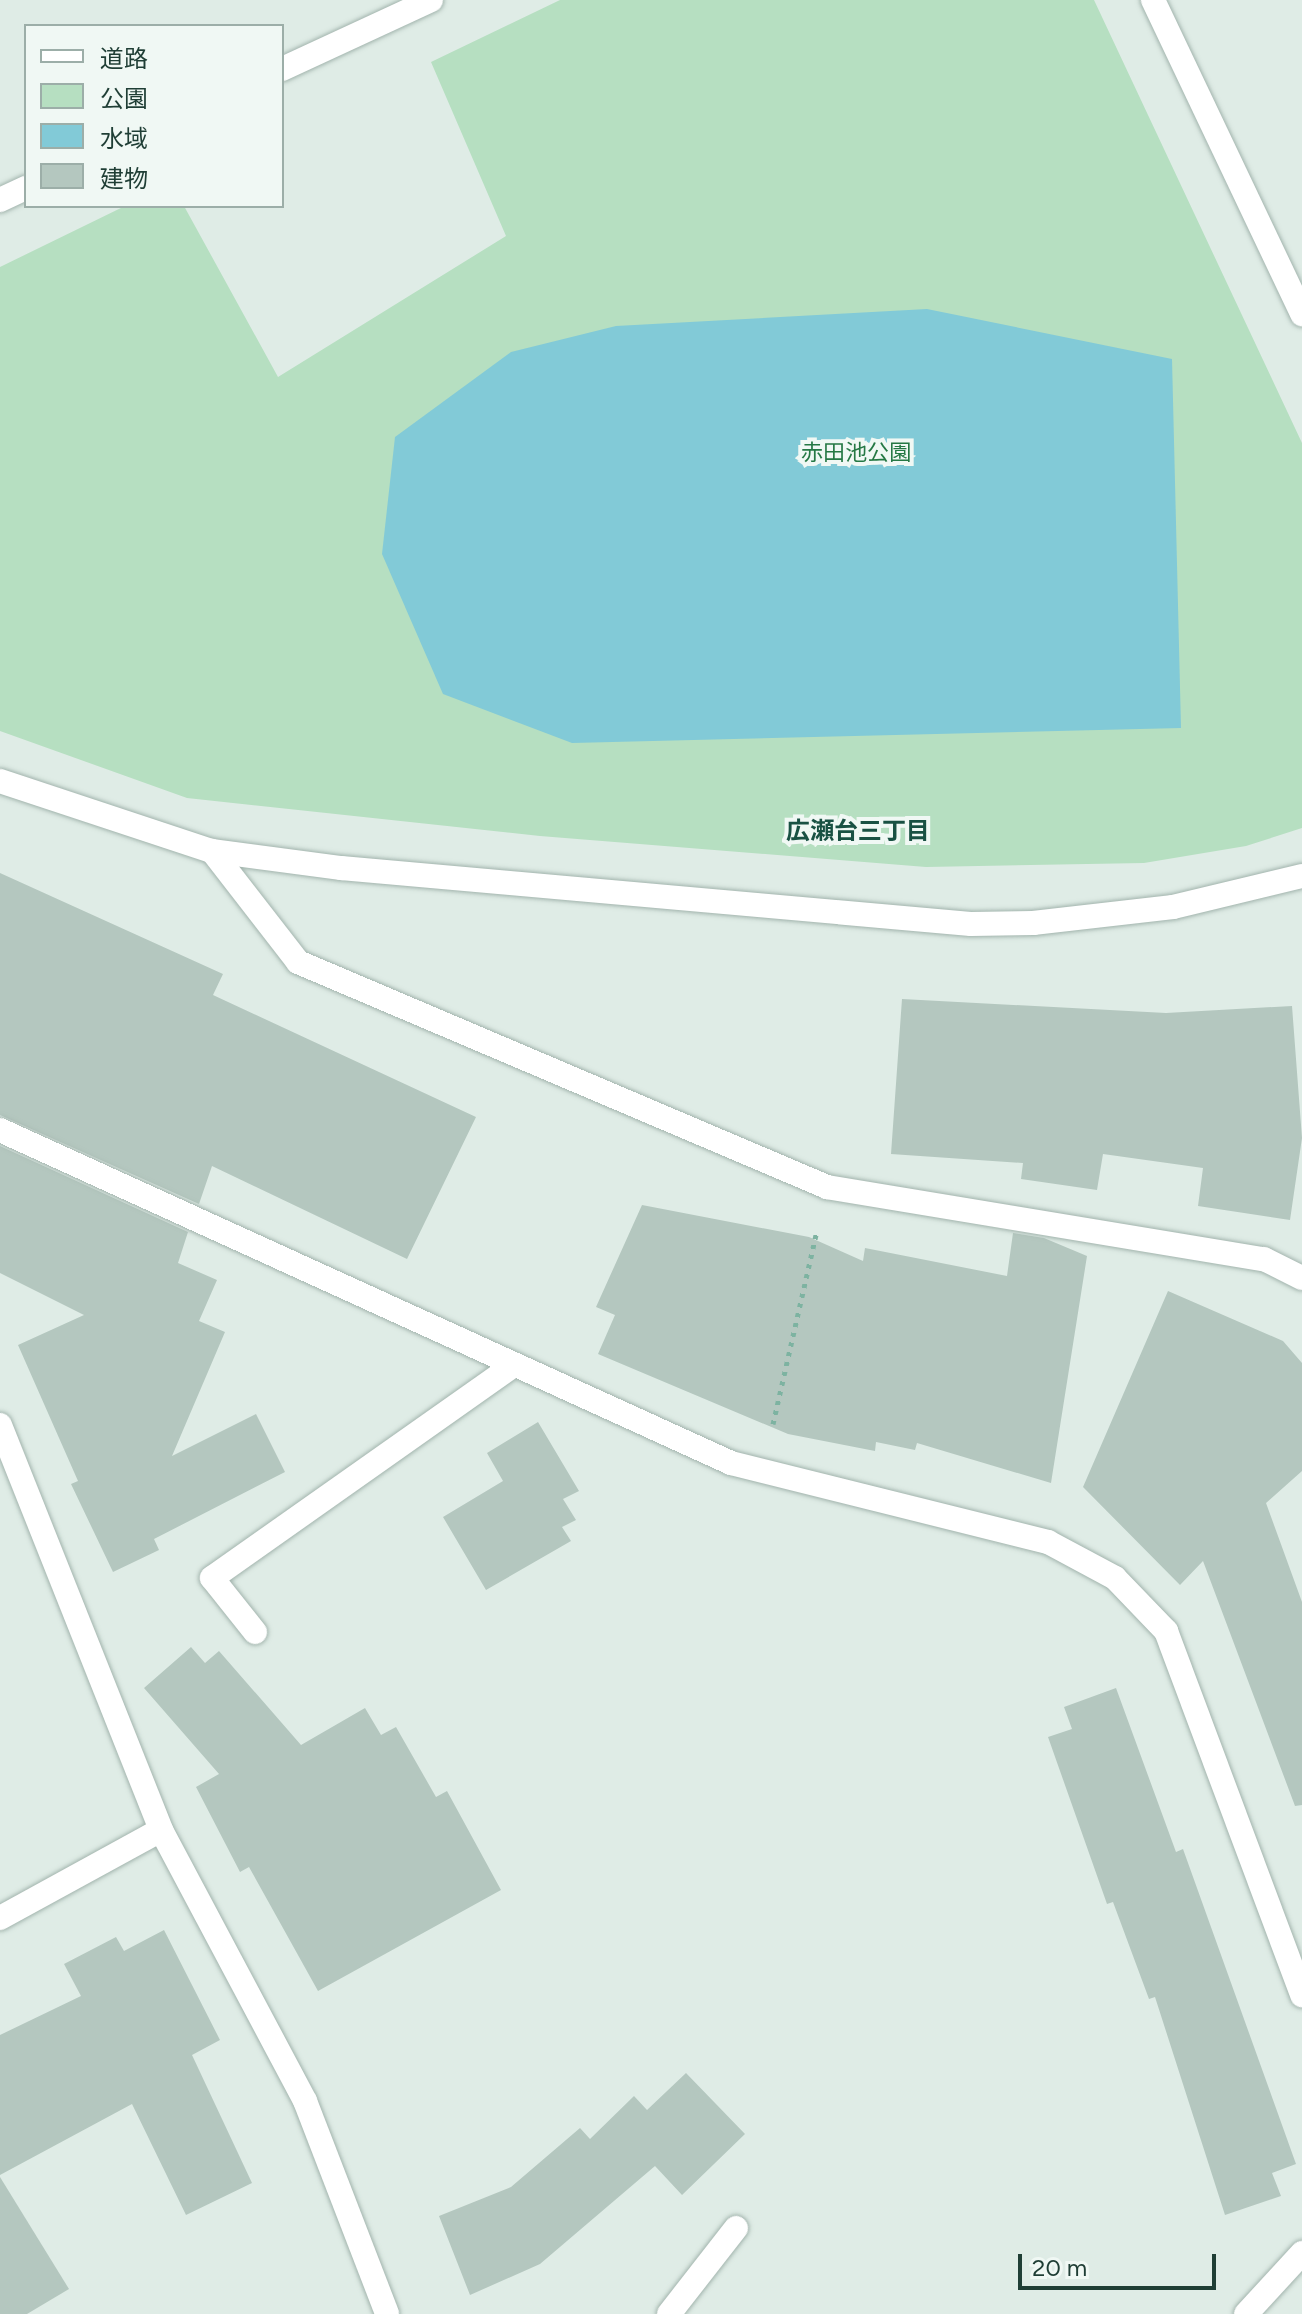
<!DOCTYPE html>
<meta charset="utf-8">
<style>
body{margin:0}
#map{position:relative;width:1302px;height:2314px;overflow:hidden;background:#dfece6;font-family:Figtree,"Noto Sans JP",sans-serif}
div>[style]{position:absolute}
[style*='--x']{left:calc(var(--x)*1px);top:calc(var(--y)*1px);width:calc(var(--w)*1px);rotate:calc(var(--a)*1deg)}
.green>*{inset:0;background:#b6dfc1}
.water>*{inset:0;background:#82cad7}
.building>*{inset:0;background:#b4c7bf}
.path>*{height:5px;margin-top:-2.5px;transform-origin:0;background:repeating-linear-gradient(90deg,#7db3a1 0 4px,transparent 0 10px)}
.roads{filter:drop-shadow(0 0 2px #a2b4ad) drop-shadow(0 0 2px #a2b4ad)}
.street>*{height:24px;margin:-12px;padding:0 12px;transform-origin:12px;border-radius:12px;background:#fff}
.secondary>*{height:24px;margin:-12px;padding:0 12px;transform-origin:12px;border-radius:12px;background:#fff}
span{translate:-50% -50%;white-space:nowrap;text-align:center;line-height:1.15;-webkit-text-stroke:8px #f0f8f4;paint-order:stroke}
.park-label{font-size:22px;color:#257844}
.neighbourhood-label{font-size:24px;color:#195143;font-weight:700}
.legend{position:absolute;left:24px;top:24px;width:260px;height:184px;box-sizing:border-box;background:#f0f8f4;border:2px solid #9caea8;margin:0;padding:10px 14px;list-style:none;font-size:24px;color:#1f3e35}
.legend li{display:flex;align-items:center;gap:16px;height:40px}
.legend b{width:40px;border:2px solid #9caea8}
.scale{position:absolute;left:1018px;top:2254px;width:198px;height:36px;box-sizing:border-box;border:4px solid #1f3e35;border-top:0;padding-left:10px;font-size:24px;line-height:28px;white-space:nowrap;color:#1f3e35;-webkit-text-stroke:6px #f0f8f4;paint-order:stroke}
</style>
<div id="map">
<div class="green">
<div style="clip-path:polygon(560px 0,1094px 0,1302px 443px,1302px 828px,1246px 846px,1144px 863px,926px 867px,540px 836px,187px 798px,0 731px,0 267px,125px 206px,184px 206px,278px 377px,506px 236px,431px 62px)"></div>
</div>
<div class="water">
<div style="clip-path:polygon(927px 309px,1172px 359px,1181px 728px,572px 743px,443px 694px,382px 554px,395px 437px,511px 352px,616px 326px)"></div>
</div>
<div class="building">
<div style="clip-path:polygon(0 873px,223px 974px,213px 995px,476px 1117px,407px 1259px,212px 1166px,199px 1204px,0 1115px)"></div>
<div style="clip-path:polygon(902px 999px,1166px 1013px,1292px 1006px,1302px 1138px,1290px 1220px,1198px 1206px,1203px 1168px,1103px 1154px,1097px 1190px,1021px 1179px,1023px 1163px,891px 1154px)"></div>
<div style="clip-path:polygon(0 1146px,188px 1232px,178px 1263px,217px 1280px,199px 1321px,225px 1332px,172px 1456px,256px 1414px,285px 1472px,154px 1539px,159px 1550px,113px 1572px,71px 1484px,78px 1481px,18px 1345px,84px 1315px,0 1273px)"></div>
<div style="clip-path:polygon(642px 1205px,809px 1237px,863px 1261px,865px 1248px,1007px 1276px,1013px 1233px,1044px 1238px,1087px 1256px,1051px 1483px,917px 1443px,915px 1450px,876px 1442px,875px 1451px,788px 1434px,598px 1354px,615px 1315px,596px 1307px)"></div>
<div style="clip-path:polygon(1168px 1291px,1283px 1341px,1302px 1363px,1302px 1471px,1266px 1503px,1302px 1602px,1302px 1805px,1295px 1806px,1203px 1561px,1180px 1585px,1083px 1487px)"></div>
<div style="clip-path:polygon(538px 1422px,579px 1491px,563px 1499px,576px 1520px,562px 1527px,571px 1541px,486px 1590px,443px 1517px,503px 1481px,487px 1453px)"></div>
<div style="clip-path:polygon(191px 1647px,205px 1663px,219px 1651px,301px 1745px,365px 1708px,381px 1735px,396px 1727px,436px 1797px,447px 1791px,501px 1890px,318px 1991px,249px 1867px,240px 1872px,196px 1787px,219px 1774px,144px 1688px)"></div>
<div style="clip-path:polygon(1116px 1688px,1176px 1852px,1183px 1849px,1296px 2164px,1272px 2173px,1281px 2196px,1225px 2215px,1155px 1997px,1149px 1999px,1113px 1902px,1107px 1904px,1048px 1737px,1072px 1729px,1064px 1707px)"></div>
<div style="clip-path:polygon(164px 1930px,220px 2040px,192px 2055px,252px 2183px,186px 2215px,132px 2104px,0 2175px,0 2035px,81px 1996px,64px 1964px,116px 1937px,124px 1951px)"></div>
<div style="clip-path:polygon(686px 2073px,745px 2134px,682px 2195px,655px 2166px,540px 2264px,470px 2295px,439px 2216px,511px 2187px,580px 2128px,590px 2139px,634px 2096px,647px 2110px)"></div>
<div style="clip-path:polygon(0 2177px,69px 2289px,27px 2314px,0 2314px)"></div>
</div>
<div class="path">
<div style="--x:773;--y:1424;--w:198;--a:-77.2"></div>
</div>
<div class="roads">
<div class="street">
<div style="--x:1153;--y:0;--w:348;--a:64.6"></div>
<div style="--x:282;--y:69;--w:164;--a:-24.8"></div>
<div style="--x:0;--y:200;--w:29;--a:-25"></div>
<div style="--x:212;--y:851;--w:140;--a:52.2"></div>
<div style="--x:298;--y:962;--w:575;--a:23.04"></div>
<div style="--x:827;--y:1187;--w:443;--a:9.4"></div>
<div style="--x:1264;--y:1259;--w:42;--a:26.6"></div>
<div style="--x:0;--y:1130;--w:803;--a:24.49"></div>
<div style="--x:731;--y:1463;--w:327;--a:14"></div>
<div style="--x:1048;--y:1542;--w:76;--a:28.2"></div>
<div style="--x:1115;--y:1578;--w:74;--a:46.1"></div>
<div style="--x:1166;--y:1631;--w:389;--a:69.5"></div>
<div style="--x:0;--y:1425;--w:436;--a:68.3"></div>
<div style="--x:161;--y:1830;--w:307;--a:62"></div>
<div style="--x:305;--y:2101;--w:228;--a:68.9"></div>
<div style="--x:255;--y:1632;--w:69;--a:-128.5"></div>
<div style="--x:212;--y:1578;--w:370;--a:-35.2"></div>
<div style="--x:0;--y:1918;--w:183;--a:-28.7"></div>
<div style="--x:669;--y:2314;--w:109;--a:-52.1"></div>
<div style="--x:1246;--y:2314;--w:83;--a:-47.4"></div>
</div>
<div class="secondary">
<div style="--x:0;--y:781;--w:223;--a:18.3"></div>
<div style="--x:212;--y:851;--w:130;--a:7.5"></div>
<div style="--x:341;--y:868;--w:632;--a:5.08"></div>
<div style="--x:971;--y:924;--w:62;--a:-0.9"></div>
<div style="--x:1033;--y:923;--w:141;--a:-6.5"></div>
<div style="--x:1173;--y:907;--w:133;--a:-13.5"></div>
</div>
</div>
<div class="park-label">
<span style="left:856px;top:453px">赤田池公園</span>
</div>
<div class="neighbourhood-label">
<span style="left:858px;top:831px">広瀬台三丁目</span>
</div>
<ul class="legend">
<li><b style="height:10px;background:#fff"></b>道路</li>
<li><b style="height:22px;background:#b6dfc1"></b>公園</li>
<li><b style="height:22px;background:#82cad7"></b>水域</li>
<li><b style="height:22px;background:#b4c7bf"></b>建物</li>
</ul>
<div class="scale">20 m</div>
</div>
